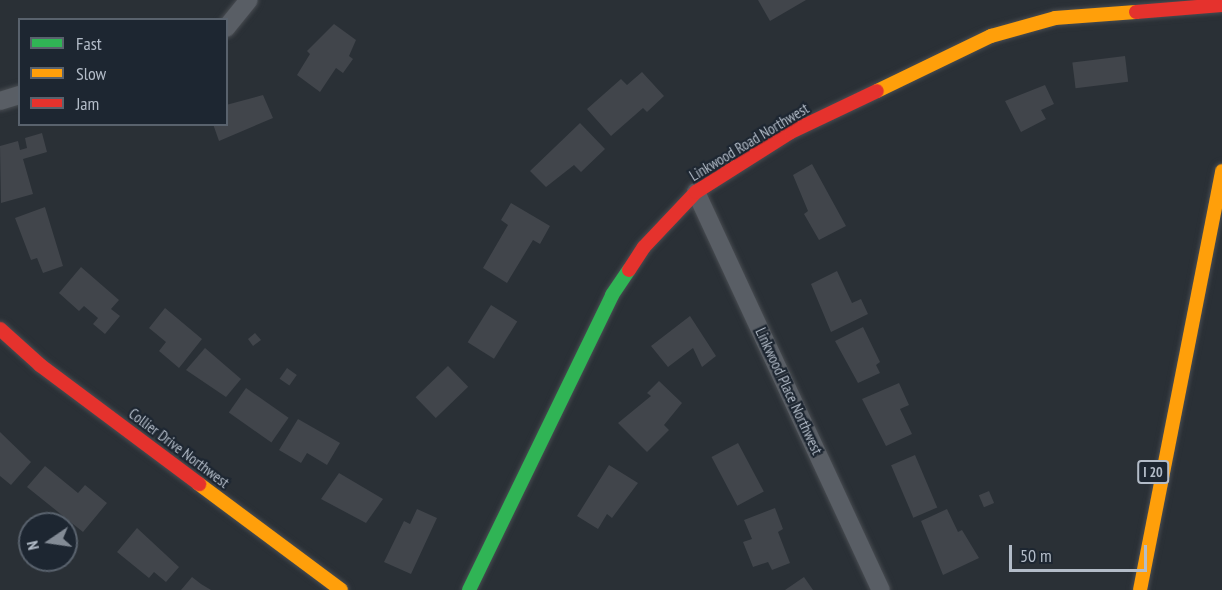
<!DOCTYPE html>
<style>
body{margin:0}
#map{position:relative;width:1222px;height:590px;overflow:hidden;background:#2a3036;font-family:"PT Sans Narrow",sans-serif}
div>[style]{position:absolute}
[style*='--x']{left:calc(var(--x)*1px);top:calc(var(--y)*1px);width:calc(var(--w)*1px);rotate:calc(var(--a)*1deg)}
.building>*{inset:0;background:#41454b;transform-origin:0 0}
.roads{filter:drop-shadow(0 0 2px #484c51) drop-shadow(0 0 2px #484c51)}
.street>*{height:18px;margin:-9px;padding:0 9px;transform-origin:9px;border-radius:9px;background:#595e65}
.fast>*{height:14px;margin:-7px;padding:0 7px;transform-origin:7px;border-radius:7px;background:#30b455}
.slow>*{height:14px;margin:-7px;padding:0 7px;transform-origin:7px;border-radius:7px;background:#ff9f0a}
.jam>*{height:14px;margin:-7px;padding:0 7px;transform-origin:7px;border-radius:7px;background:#e5322d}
span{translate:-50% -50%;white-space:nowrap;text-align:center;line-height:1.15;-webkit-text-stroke:4.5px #1d2631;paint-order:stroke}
.shield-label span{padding:2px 4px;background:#1d2631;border:2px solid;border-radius:4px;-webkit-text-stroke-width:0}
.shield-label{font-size:14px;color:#b3bcc8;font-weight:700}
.street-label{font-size:15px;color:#b3bcc8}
.legend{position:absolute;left:18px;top:18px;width:210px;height:108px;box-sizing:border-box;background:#1d2631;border:2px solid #59626d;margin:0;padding:8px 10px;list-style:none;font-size:18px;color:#b3bcc8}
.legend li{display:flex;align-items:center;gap:12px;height:30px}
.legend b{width:30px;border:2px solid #59626d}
.north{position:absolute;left:18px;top:512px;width:60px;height:60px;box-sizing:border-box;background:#1d2631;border:2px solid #59626d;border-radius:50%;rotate:257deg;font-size:16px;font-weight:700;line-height:24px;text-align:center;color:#b3bcc8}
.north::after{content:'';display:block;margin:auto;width:21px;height:27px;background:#838b95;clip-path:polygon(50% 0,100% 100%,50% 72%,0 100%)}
.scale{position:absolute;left:1009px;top:545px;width:138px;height:27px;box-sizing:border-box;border:3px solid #b3bcc8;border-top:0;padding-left:8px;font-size:18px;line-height:21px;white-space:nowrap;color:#b3bcc8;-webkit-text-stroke:4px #1d2631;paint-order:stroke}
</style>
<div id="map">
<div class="building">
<div style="clip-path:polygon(758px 0,806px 0,770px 21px)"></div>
<div style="clip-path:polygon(334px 24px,356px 40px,349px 56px,353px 59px,343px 73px,336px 68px,320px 92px,297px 75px,310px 54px,307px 51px)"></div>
<div style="left:1125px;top:56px;width:26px;height:53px;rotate:83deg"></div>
<div style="clip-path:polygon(642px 72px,664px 96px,647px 112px,643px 108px,611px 136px,587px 109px,621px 79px,627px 85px)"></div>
<div style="clip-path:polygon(1045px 85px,1054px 104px,1041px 110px,1046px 119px,1021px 132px,1005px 101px)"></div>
<div style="clip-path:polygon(263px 95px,273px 118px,219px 141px,213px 124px,226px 124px,226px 105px)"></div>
<div style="clip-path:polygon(580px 123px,605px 149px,581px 172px,574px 165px,546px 187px,530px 171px)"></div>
<div style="clip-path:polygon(42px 133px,47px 152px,23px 159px,33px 194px,1px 203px,0 146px,18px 141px,20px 150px,27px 148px,25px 138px)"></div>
<div style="clip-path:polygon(812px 164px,846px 226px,819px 240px,804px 214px,808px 211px,793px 175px)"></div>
<div style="clip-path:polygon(511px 203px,550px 226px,540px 244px,533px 240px,507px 283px,483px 268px,508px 225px,501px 220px)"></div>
<div style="clip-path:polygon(45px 207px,63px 266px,43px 273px,37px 258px,31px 260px,15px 218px)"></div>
<div style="clip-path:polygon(81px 267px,119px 300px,111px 309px,120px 316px,105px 334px,93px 324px,98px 318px,84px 306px,79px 311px,59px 293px)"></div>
<div style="clip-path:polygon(837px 271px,852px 303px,861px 299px,868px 314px,831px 332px,811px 284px)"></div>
<div style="left:491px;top:305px;width:31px;height:44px;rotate:32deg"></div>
<div style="clip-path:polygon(165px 308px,202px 339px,179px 368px,159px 351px,166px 342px,149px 328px)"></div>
<div style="clip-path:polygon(690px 316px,716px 356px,702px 367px,693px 348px,668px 367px,651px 346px)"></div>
<div style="clip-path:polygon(863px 327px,880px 362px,876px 365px,880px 373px,858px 383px,835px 341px)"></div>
<div style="clip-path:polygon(255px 333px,261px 340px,253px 346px,248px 339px)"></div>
<div style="clip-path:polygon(205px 348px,241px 379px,226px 397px,186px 370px)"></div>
<div style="left:448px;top:366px;width:29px;height:45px;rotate:46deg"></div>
<div style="left:287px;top:368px;width:12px;height:13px;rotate:35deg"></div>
<div style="clip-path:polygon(659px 381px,682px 403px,664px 425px,669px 430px,647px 452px,618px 423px,651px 396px,647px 393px)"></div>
<div style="clip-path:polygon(899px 383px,909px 405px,900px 409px,912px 434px,886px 446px,862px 399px)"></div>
<div style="left:246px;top:388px;width:52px;height:30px;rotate:35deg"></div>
<div style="clip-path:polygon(298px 419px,340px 443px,327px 465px,307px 453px,301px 463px,279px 450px)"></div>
<div style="clip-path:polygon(0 432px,31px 462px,11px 485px,0 476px)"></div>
<div style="left:738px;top:443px;width:55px;height:30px;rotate:62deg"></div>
<div style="left:915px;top:455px;width:57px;height:26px;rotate:67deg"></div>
<div style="clip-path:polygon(609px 465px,638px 483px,612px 518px,607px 514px,598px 529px,577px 516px)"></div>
<div style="clip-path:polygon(45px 466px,78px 493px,85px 485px,107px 503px,83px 532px,27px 487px)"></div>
<div style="clip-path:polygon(339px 473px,383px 499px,366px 523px,321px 499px)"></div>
<div style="left:989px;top:491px;width:13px;height:11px;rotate:67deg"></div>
<div style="clip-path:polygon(775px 508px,783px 529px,778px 532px,790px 563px,772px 570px,768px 562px,753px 567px,743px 542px,752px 539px,744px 520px)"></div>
<div style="clip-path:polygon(417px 509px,437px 518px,411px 574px,384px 562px,404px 521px,410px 524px)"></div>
<div style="clip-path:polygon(947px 509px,958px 532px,962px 530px,979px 558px,943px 575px,921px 521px)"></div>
<div style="clip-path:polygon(137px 528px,179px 567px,166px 582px,154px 572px,149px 578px,117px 552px)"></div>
<div style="clip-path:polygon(192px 577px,201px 584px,211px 590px,181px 590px)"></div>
<div style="clip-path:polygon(804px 577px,813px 590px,785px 590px)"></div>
</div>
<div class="roads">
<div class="street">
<div style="--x:226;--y:28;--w:36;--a:-51"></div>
<div style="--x:0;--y:101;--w:21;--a:-17"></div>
<div style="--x:696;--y:192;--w:439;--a:65.1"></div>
</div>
<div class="fast">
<div style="--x:469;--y:590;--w:328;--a:-64.1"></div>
<div style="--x:612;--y:295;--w:30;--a:-56"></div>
</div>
<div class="slow">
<div style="--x:877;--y:91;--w:127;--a:-25.8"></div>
<div style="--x:991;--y:36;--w:66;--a:-15.7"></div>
<div style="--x:1055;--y:18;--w:81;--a:-4.2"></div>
<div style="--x:199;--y:484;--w:177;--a:36.7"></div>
<div style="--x:1140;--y:590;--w:427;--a:-78.9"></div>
</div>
<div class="jam">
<div style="--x:1136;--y:12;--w:86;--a:-4.7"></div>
<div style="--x:629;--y:270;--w:27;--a:-57"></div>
<div style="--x:644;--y:247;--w:76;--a:-46.6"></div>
<div style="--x:696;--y:192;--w:112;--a:-32.3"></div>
<div style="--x:791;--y:132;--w:95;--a:-25.5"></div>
<div style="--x:0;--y:329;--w:54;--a:42"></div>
<div style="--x:40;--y:365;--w:199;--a:36.8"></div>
</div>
</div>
<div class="shield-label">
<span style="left:1153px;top:472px">I 20</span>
</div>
<div class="street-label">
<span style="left:749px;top:142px;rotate:-31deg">Linkwood Road Northwest</span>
<span style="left:789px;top:391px;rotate:65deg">Linkwood Place Northwest</span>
<span style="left:179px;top:448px;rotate:37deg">Collier Drive Northwest</span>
</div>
<ul class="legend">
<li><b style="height:8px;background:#30b455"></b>Fast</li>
<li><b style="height:8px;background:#ff9f0a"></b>Slow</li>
<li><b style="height:8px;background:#e5322d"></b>Jam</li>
</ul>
<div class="north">N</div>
<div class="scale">50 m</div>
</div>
